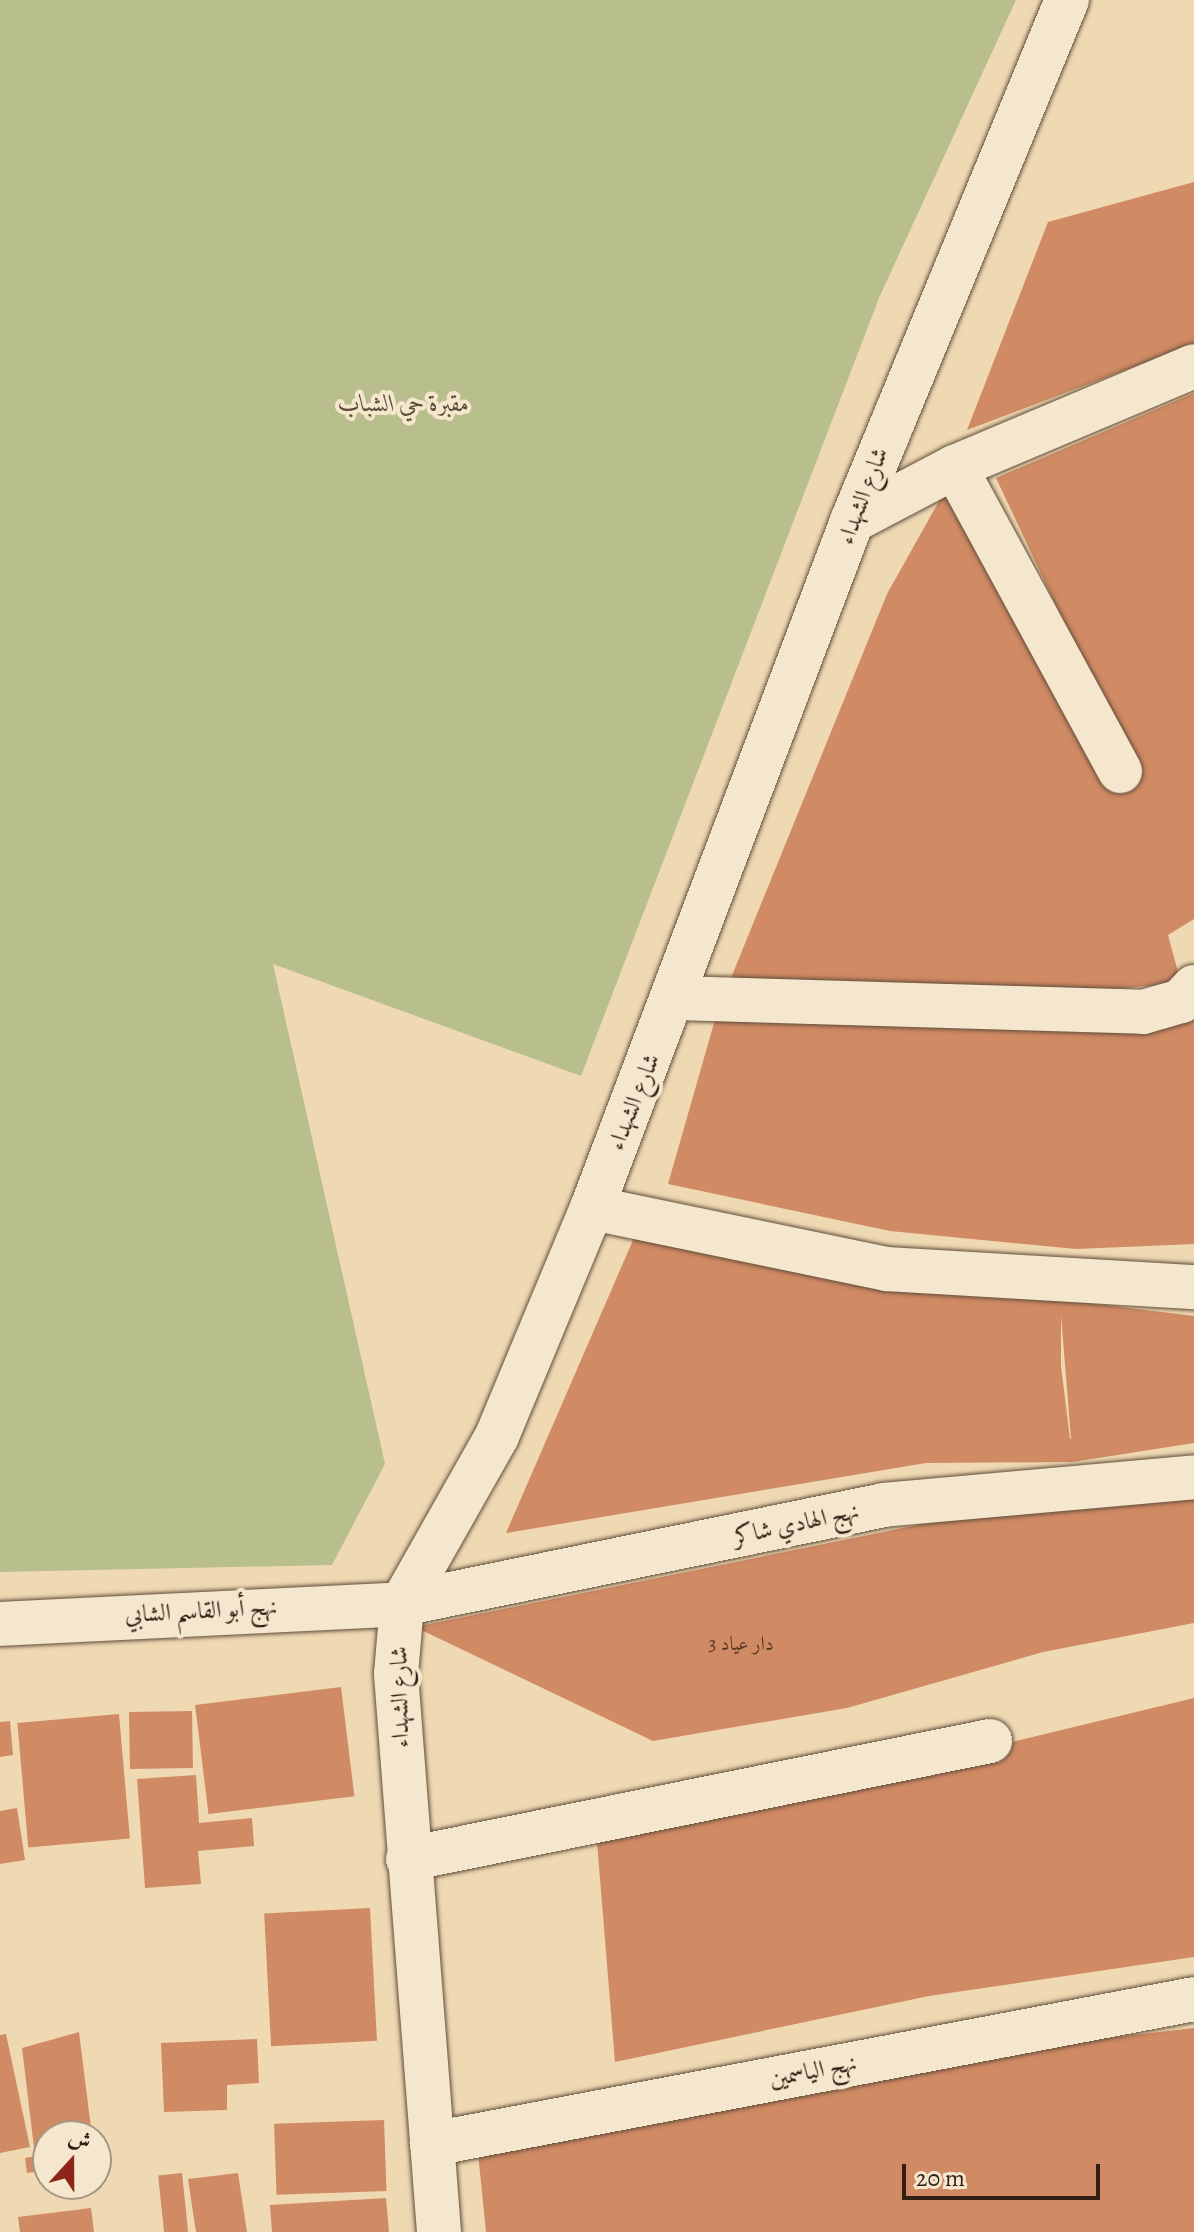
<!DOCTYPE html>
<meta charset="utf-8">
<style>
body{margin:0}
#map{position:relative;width:1194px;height:2232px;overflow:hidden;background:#efd9b3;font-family:Alegreya,Amiri,serif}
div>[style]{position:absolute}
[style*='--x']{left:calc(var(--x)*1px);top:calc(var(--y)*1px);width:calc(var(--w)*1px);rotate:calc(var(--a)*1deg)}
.green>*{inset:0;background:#b9bf8c}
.building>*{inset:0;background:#d08a64;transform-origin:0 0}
.roads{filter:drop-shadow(0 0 2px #614d3b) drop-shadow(0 0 2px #614d3b)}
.minor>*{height:44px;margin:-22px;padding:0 22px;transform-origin:22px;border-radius:22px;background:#f5e6ce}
.tertiary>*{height:44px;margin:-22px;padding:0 22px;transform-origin:22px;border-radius:22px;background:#f5e6ce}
span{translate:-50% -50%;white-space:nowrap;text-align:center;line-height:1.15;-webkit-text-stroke:8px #f5e6ce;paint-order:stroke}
.number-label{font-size:20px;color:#5a3927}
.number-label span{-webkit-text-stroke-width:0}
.park-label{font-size:24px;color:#5a4e37;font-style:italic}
.street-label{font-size:24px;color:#321e13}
.north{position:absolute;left:32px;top:2120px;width:80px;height:80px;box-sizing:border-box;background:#f5e6ce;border:2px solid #a79683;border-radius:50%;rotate:21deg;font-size:22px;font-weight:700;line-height:32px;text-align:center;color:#321e13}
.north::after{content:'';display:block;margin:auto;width:28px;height:36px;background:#8f2418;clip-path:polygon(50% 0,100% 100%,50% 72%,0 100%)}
.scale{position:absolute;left:902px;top:2164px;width:198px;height:36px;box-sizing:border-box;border:4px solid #321e13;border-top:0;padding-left:10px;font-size:24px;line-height:28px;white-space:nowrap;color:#321e13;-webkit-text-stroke:6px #f5e6ce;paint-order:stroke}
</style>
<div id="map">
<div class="green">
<div style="clip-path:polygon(0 0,1016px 0,879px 298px,581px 1076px,273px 964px,385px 1464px,332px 1565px,0 1572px)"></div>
</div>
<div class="building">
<div style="clip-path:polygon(1194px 182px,1194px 344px,967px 430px,1048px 222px)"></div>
<div style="clip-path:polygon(1194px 393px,1194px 919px,1168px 935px,1181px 983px,1014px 998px,731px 978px,887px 594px,943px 494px,1134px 771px,996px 478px)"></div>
<div style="clip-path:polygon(720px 1002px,1043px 1025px,1194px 1019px,1194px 1244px,1076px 1249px,890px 1231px,668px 1184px)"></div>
<div style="clip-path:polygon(evenodd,640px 1224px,788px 1266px,1194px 1316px,1194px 1443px,1073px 1462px,926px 1463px,506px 1533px,640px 1224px,1061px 1315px,1071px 1439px,1070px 1439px,1061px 1366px,1061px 1315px)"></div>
<div style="clip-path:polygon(1194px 1497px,1194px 1623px,1043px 1652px,847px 1708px,653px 1741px,415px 1627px,1026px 1503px)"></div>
<div style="left:341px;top:1687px;width:110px;height:147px;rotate:83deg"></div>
<div style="clip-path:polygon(1194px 1698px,1194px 1957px,929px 1996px,615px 2062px,597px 1842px)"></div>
<div style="left:192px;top:1711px;width:57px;height:63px;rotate:89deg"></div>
<div style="left:119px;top:1714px;width:125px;height:102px;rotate:85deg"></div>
<div style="clip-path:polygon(10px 1721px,13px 1755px,0 1757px,0 1722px)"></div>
<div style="clip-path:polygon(196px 1775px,199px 1823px,252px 1818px,254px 1846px,198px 1851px,201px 1884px,145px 1888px,137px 1779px)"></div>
<div style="clip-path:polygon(17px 1808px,25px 1860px,0 1864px,0 1811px)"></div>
<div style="left:370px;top:1908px;width:133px;height:106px;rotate:87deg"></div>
<div style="clip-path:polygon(1194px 2028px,1194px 2232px,486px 2232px,478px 2153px,1081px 2041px)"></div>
<div style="clip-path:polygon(79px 2032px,92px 2136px,48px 2136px,48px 2170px,27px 2173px,25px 2158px,35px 2156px,22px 2048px)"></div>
<div style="clip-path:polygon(6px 2034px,30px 2147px,0 2153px,0 2035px)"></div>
<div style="clip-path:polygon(257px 2039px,259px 2083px,227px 2085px,227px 2110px,164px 2112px,161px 2043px)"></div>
<div style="left:384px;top:2120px;width:71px;height:110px;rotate:88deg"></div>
<div style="left:182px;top:2173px;width:59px;height:24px;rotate:84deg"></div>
<div style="clip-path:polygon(238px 2173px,247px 2232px,196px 2232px,188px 2179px)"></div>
<div style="clip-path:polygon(386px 2198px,389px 2232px,272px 2232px,270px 2205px)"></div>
<div style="clip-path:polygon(91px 2208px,94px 2232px,20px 2232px,18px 2217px)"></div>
</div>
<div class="roads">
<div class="minor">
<div style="--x:955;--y:467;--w:346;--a:61.5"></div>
<div style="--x:852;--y:521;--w:116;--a:-27.7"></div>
<div style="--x:955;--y:467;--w:259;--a:-22.9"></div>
<div style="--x:676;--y:998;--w:467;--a:1.7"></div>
<div style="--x:1143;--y:1012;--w:40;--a:-16"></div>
<div style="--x:1181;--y:1001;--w:19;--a:-47"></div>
<div style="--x:592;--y:1208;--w:301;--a:11.7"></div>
<div style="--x:887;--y:1269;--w:308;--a:3.4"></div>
<div style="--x:402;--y:1604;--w:491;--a:-11.6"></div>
<div style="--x:883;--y:1505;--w:312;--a:-5.1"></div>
<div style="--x:408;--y:1859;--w:594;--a:-11.46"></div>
<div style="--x:432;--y:2144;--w:776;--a:-10.77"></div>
</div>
<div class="tertiary">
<div style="--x:0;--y:1624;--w:402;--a:-2.8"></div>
<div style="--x:439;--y:2232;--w:560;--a:-94.41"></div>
<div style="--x:396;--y:1674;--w:70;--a:-85.1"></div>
<div style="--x:402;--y:1604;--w:193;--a:-60.5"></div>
<div style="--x:497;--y:1436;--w:247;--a:-67.4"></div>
<div style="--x:592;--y:1208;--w:735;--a:-69.27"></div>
<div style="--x:852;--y:521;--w:564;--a:-67.58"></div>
</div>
</div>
<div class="number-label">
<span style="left:741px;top:1643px">3 دار عياد</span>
</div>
<div class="park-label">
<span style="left:404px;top:404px">مقبرة حي الشباب</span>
</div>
<div class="street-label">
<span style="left:863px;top:496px;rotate:-69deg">شارع الشهداء</span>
<span style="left:634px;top:1102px;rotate:-68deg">شارع الشهداء</span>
<span style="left:796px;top:1524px;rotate:-12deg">نهج الهادي شاكر</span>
<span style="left:201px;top:1611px;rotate:-3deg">نهج أبو القاسم الشابي</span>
<span style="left:400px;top:1697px;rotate:-91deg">شارع الشهداء</span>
<span style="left:813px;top:2071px;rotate:-11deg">نهج الياسمين</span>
</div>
<div class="north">ش</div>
<div class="scale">20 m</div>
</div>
